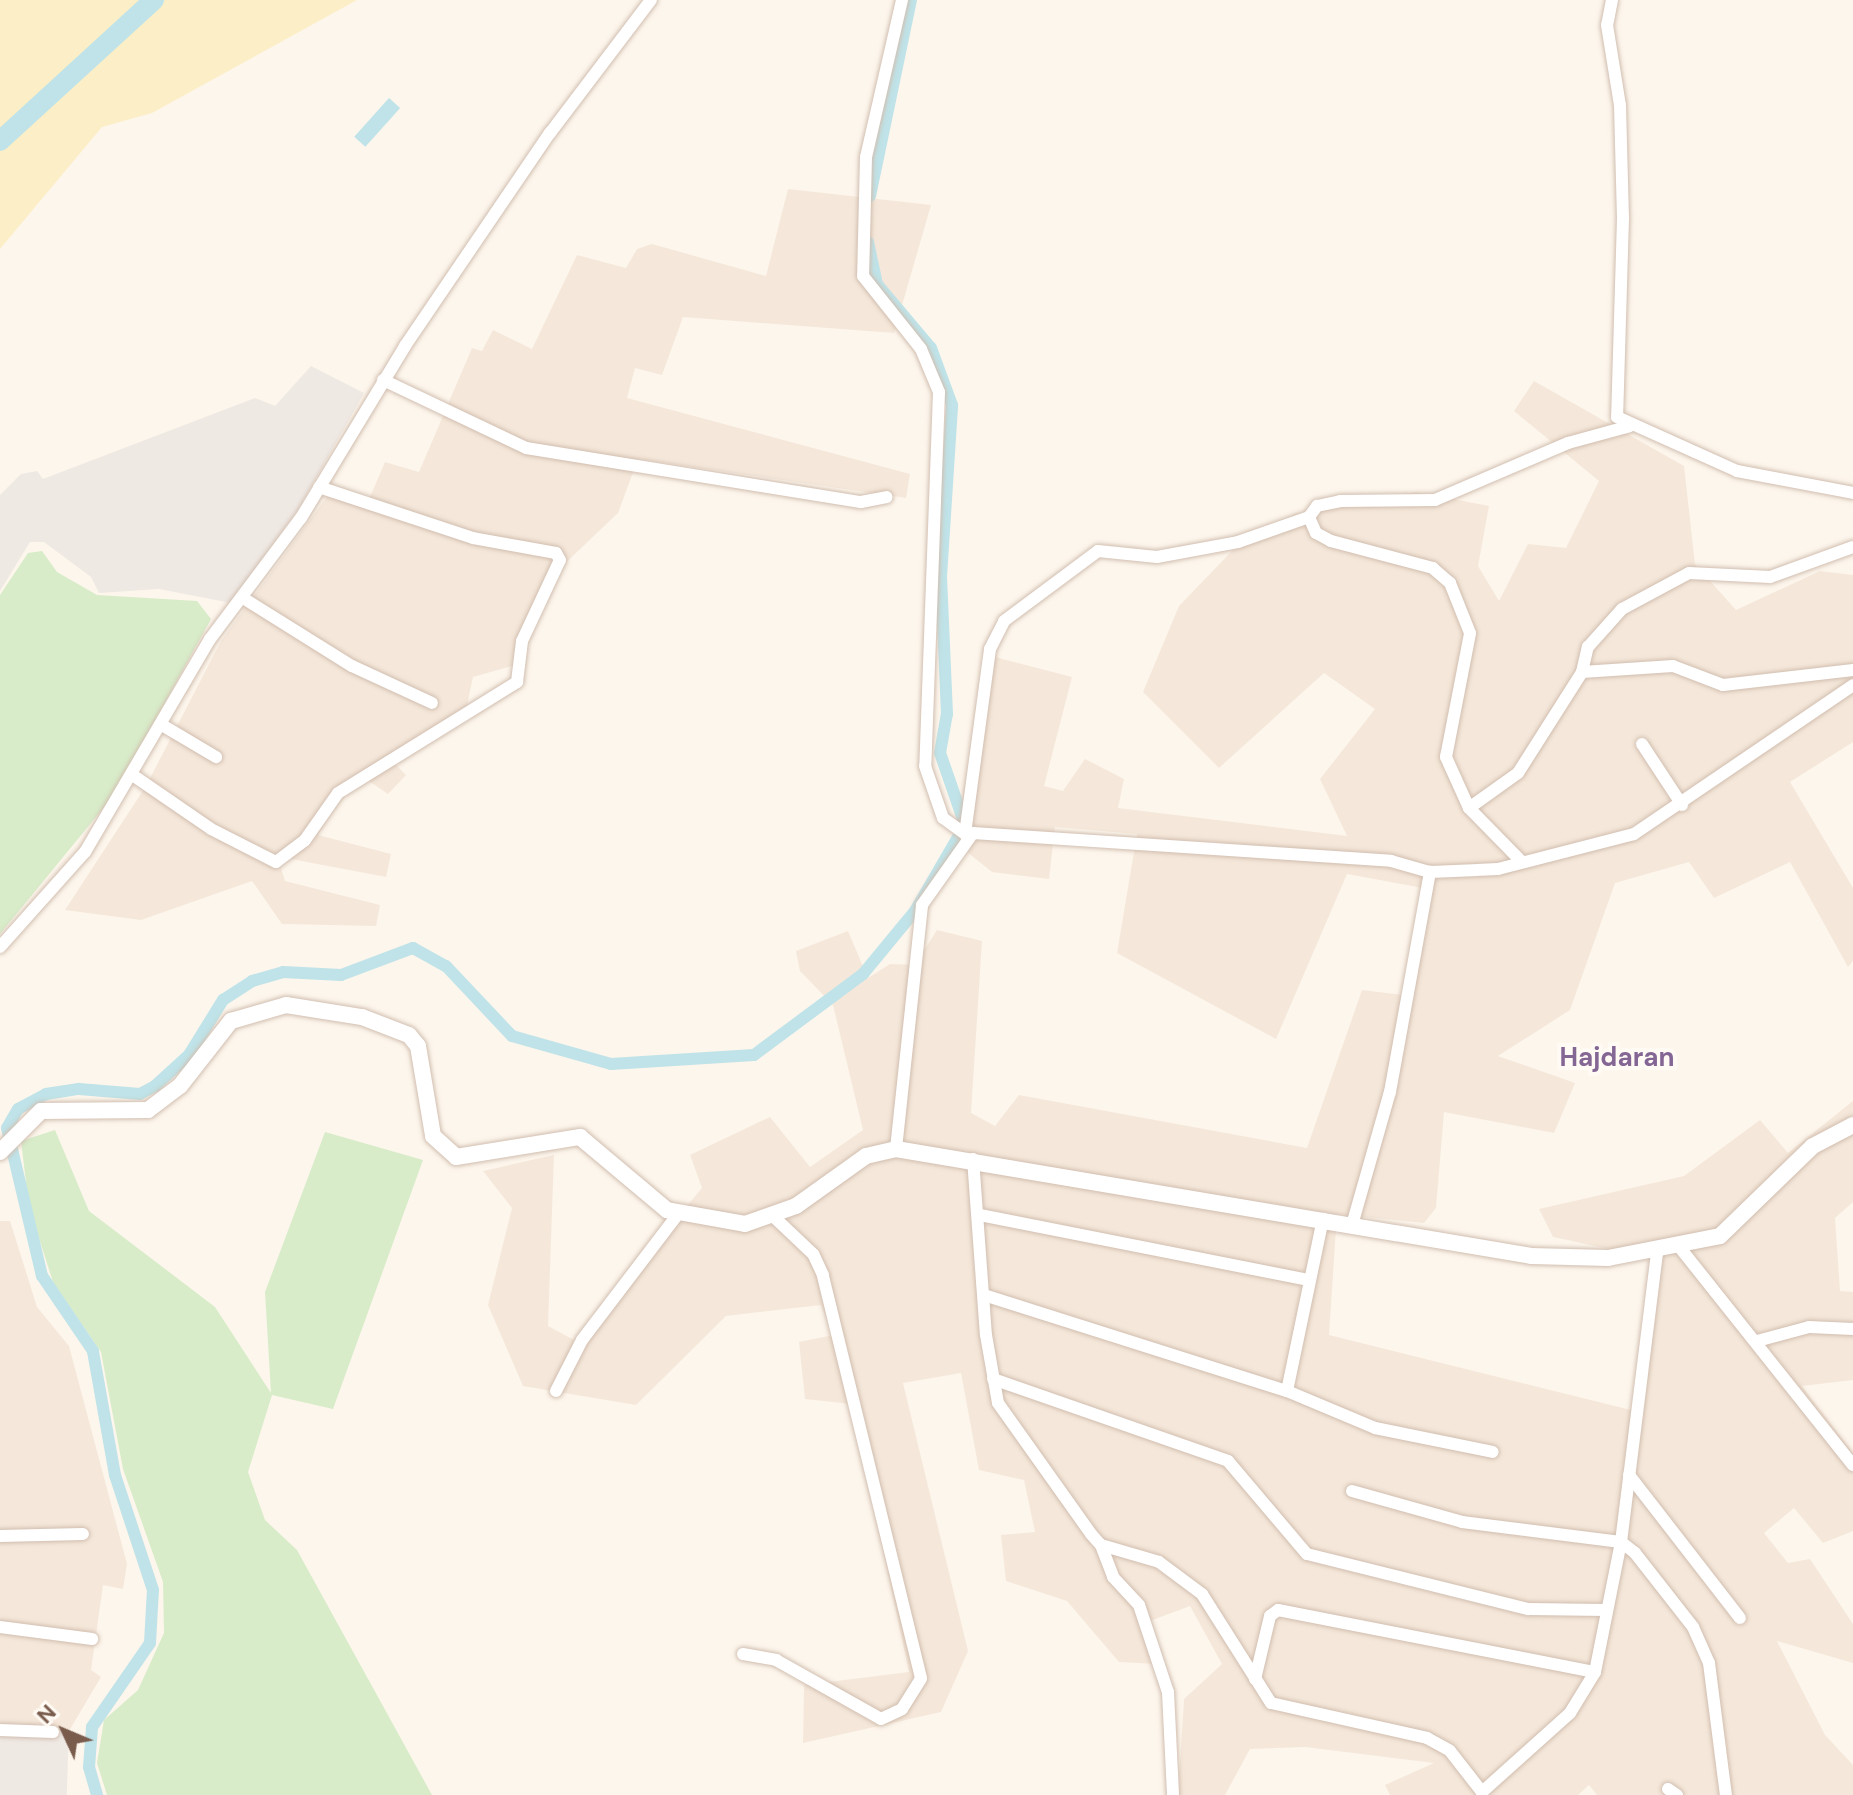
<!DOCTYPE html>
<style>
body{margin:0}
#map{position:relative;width:1853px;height:1795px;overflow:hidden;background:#fdf6ec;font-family:"DM Sans",sans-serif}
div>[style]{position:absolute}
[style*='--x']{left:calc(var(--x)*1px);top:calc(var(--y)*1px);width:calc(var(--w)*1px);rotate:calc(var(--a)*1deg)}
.residential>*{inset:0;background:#f5e8da}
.industrial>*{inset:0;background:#efe9e4;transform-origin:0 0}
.green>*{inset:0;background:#d8ecc9}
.sand>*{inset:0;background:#fcefc7}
.water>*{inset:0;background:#bfe3e8;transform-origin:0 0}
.canal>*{height:12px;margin:-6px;padding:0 6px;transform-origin:6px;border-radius:6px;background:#bfe3e8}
.river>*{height:20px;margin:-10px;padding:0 10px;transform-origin:10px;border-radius:10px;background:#bfe3e8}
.roads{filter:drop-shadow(0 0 2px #d1beb0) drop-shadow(0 0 2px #d1beb0)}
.street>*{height:12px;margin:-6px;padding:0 6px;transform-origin:6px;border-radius:6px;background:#fff}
.secondary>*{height:16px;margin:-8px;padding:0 8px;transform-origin:8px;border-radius:8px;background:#fff}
span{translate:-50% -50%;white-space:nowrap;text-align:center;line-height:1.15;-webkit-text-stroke:8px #fffaf3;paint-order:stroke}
.quarter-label{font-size:26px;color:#846695;font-weight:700}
.north{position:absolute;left:24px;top:1691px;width:80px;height:80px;-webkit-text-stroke:6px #fffaf3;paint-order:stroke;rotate:314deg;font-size:22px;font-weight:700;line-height:32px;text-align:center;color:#7a5c4d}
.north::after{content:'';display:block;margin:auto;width:28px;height:36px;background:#7a5c4d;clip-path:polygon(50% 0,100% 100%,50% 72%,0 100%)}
</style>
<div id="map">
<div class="residential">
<div style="clip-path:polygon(788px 189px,931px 205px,894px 333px,683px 317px,662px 375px,635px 368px,627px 398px,910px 474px,906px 498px,638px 459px,618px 513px,558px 570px,519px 664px,473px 677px,466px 710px,395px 764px,406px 775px,388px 794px,360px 775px,327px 820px,318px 835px,391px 854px,386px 877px,291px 859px,280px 865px,285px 881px,380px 905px,376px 926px,282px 924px,252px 881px,141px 920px,65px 910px,146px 786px,221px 641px,329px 494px,370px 497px,385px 462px,419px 472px,472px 348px,482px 351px,493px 330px,532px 349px,577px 255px,626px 268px,637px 249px,652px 244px,766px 276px)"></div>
<div style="clip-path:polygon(1534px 381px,1684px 466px,1695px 564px,1736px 610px,1820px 571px,1853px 575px,1853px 742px,1790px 782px,1853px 888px,1853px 961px,1848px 967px,1790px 862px,1714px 898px,1689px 862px,1615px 883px,1570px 1010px,1498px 1056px,1575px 1083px,1554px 1133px,1444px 1112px,1436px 1208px,1424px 1223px,1337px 1214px,1329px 1335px,1635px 1411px,1656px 1259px,1553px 1237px,1539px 1209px,1684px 1176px,1760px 1120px,1788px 1153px,1853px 1101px,1853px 1202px,1835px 1218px,1840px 1291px,1853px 1292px,1853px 1380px,1802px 1386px,1853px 1453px,1853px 1531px,1823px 1543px,1794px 1508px,1764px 1533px,1788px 1563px,1810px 1559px,1853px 1624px,1853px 1663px,1777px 1641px,1825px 1735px,1853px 1765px,1853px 1795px,1597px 1795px,1589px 1785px,1578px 1795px,1390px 1795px,1385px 1785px,1434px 1763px,1305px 1747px,1250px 1749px,1225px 1795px,1178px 1795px,1184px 1699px,1222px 1664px,1190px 1606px,1150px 1621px,1157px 1664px,1119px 1662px,1067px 1601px,1006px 1581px,1001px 1535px,1035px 1532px,1024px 1480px,979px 1470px,961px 1373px,903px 1383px,968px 1651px,941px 1712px,803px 1743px,804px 1685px,909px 1672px,852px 1404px,805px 1399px,799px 1342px,834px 1335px,821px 1305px,726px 1316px,636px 1405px,523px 1386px,488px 1305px,512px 1208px,483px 1171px,554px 1155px,548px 1326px,574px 1340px,702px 1188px,690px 1155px,770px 1117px,810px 1167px,863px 1130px,833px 1005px,800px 971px,796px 951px,848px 931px,868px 978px,890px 964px,915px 965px,937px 930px,982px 941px,971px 1113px,995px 1126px,1019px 1095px,1307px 1148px,1362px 990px,1403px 995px,1423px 888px,1347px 874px,1276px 1039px,1117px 953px,1137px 834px,1055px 827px,1049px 879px,992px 872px,952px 840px,995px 657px,1072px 677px,1044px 786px,1063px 791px,1085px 759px,1124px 779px,1118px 808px,1347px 836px,1320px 779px,1375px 709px,1324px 673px,1219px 768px,1143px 692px,1179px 606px,1233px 550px,1294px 514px,1416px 492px,1489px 506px,1478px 566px,1499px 601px,1528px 544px,1566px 548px,1599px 481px,1514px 411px)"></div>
<div style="clip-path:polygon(0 1221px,10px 1221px,37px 1307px,69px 1346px,127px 1564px,123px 1589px,103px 1585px,91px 1670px,101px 1677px,69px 1731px,0 1729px)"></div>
</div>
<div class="industrial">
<div style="clip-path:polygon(311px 366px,364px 393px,299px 508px,231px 603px,159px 589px,99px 593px,91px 577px,44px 542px,30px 542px,0 591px,0 495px,21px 474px,37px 471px,43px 479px,255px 398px,275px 406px)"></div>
<div style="left:0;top:1729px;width:69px;height:66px;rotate:2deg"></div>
</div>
<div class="green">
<div style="clip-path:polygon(42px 551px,57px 572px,97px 595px,197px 601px,211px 619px,114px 795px,0 934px,0 595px,28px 553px)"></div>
<div style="clip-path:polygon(55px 1130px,89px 1211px,215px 1307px,271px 1393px,265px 1292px,325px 1132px,423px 1160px,333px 1409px,272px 1395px,248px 1472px,265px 1520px,297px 1550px,432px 1795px,107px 1795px,97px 1763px,104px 1720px,138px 1690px,164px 1633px,163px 1582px,123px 1469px,101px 1352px,53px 1282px,29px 1207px,21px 1141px)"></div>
</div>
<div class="sand">
<div style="clip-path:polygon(0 0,357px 0,152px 113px,102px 127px,0 249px)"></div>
</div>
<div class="water">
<div style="left:389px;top:98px;width:15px;height:52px;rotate:42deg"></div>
</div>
<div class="canal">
<div style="--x:870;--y:196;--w:200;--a:-78.2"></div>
<div style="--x:97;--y:1795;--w:29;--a:-106"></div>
<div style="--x:89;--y:1767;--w:40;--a:-85.7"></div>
<div style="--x:92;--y:1727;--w:102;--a:-55.4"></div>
<div style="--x:150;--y:1643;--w:53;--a:-86.8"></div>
<div style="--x:153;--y:1590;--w:121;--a:-108.3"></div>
<div style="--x:115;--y:1475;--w:126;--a:-100.1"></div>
<div style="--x:93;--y:1351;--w:91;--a:-124.2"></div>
<div style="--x:42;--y:1276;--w:152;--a:-103.3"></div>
<div style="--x:7;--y:1128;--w:22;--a:-60"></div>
<div style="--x:18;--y:1109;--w:32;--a:-28"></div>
<div style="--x:46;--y:1094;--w:33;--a:-9"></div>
<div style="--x:79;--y:1089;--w:61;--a:4.7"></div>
<div style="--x:140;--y:1094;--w:17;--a:-28"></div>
<div style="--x:155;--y:1086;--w:46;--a:-42.4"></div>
<div style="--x:189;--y:1055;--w:65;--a:-58.3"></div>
<div style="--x:223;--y:1000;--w:35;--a:-33"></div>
<div style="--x:252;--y:981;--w:32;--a:-16"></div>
<div style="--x:283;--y:972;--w:58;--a:3"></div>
<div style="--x:341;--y:975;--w:77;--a:-20.6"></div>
<div style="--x:413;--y:948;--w:38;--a:29"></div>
<div style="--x:446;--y:966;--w:96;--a:46.7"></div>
<div style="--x:512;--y:1036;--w:103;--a:15.8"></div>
<div style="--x:611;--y:1064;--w:143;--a:-3.6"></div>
<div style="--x:754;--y:1055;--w:136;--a:-36.6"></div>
<div style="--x:863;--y:974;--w:82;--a:-50.5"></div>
<div style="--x:915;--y:911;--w:99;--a:-59.8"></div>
<div style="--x:965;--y:825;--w:76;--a:-109.1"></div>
<div style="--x:940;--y:753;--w:40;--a:-80"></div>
<div style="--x:947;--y:714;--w:137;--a:-92.5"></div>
<div style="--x:941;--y:577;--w:172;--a:-86.3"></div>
<div style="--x:952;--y:405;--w:61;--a:-110.2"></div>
<div style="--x:931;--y:348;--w:84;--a:-130.2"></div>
<div style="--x:877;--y:284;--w:43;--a:-102.1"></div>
</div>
<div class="river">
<div style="--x:0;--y:141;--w:209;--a:-42.5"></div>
</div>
<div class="roads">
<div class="street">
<div style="--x:902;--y:0;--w:161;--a:102.9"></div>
<div style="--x:866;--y:157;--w:119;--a:91.4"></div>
<div style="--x:863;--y:276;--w:93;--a:51.5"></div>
<div style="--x:921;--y:349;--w:47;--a:67.3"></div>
<div style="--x:939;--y:392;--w:374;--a:92.1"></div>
<div style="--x:925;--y:766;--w:55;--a:70.9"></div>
<div style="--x:943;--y:818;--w:31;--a:36"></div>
<div style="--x:1612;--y:0;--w:25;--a:101"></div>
<div style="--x:1607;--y:25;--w:81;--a:80.8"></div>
<div style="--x:1620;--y:105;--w:113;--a:88.5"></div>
<div style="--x:1623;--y:218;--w:199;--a:91.7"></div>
<div style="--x:1617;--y:417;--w:132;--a:24.2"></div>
<div style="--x:1737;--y:471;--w:118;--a:10.7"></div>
<div style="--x:383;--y:380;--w:158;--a:25.4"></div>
<div style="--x:526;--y:448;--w:339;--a:9.2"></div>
<div style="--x:861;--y:502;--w:26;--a:-11"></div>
<div style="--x:243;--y:598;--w:128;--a:32"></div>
<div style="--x:352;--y:666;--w:88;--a:24.8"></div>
<div style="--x:1582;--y:672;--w:26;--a:-77"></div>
<div style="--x:1588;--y:647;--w:51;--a:-48.2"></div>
<div style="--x:1622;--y:609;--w:76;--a:-28.2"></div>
<div style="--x:1689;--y:573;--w:81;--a:2.8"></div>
<div style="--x:1770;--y:577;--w:88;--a:-19.9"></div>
<div style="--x:162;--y:725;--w:63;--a:30.7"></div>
<div style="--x:1642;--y:744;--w:73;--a:56.7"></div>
<div style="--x:134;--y:776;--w:93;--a:34.5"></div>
<div style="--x:211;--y:829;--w:73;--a:26.9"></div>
<div style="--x:276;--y:862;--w:36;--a:-37"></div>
<div style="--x:305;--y:840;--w:57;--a:-54.9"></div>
<div style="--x:338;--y:793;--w:211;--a:-31.8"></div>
<div style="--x:517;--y:682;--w:41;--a:-83"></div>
<div style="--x:522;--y:641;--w:89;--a:-64.9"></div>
<div style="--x:560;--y:560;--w:8;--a:-120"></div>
<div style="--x:556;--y:553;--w:84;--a:-169.8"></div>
<div style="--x:473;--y:538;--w:162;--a:-161.7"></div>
<div style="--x:1469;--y:808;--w:60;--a:-35.5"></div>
<div style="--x:1518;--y:773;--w:120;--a:-57.6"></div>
<div style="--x:1582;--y:672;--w:91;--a:-3.8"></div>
<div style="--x:1673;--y:666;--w:53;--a:20.8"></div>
<div style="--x:1723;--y:685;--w:131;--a:-6.6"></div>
<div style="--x:965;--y:834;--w:187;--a:-82.3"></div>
<div style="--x:990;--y:649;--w:31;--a:-63"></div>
<div style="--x:1004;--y:621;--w:117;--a:-36.7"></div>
<div style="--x:1098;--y:551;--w:59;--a:5.8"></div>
<div style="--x:1157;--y:557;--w:82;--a:-10.5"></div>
<div style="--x:1238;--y:542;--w:75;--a:-19.4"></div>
<div style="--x:1522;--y:862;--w:76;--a:-134.5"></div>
<div style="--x:1469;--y:808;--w:56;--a:-114.3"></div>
<div style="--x:1446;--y:757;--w:126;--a:-79"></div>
<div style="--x:1470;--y:633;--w:54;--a:-111.8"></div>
<div style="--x:1450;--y:583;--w:23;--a:-139"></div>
<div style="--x:1433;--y:568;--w:106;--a:-165.2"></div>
<div style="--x:1331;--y:541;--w:17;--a:-152"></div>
<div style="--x:1316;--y:533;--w:17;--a:-114"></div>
<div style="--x:1309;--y:517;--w:14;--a:-54"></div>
<div style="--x:1317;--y:506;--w:24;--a:-12"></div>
<div style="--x:1340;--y:501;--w:95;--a:-0.6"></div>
<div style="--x:1435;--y:500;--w:145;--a:-23.2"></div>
<div style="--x:1568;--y:443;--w:64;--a:-15.3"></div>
<div style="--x:0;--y:947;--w:127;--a:-48.2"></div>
<div style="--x:85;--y:852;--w:247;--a:-59.6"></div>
<div style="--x:210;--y:639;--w:151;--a:-53.1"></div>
<div style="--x:301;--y:518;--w:201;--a:-58.8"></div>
<div style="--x:405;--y:346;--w:258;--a:-55.8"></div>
<div style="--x:550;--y:133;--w:167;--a:-52.8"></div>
<div style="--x:896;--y:1149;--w:245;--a:-83.9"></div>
<div style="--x:922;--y:905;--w:88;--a:-54.7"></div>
<div style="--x:973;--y:833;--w:419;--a:3.8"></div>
<div style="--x:1391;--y:861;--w:41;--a:15.8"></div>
<div style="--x:1430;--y:872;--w:68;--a:-2.5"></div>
<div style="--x:1498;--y:869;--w:140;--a:-14.4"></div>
<div style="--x:1634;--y:834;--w:265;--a:-34.2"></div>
<div style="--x:973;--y:1159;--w:176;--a:85.8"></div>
<div style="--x:986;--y:1335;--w:69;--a:80"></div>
<div style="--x:998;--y:1403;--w:161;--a:54.6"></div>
<div style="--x:1091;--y:1534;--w:15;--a:48"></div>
<div style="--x:1101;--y:1545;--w:60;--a:16.3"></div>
<div style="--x:1159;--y:1562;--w:54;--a:36.7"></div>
<div style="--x:1202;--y:1594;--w:129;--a:57.7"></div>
<div style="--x:1271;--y:1703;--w:160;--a:12.6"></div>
<div style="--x:1427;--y:1738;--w:26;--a:29"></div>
<div style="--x:1450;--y:1751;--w:52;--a:52"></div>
<div style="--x:1482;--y:1792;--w:118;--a:-41.9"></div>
<div style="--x:1570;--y:1713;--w:48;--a:-58.6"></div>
<div style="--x:1595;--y:1672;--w:133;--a:-78.7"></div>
<div style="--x:1621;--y:1542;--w:291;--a:-82.9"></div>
<div style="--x:980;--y:1215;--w:333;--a:11.2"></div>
<div style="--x:1352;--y:1225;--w:138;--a:-74.1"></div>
<div style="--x:1390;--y:1092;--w:224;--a:-79.7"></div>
<div style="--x:1681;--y:1249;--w:276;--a:51.5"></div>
<div style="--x:987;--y:1296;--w:315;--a:17.6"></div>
<div style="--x:1287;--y:1391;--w:176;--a:-78.2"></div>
<div style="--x:1757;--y:1341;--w:54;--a:-15.1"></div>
<div style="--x:1809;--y:1327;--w:44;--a:2.6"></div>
<div style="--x:993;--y:1379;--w:249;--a:19.2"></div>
<div style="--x:1228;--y:1461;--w:122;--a:49.7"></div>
<div style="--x:1307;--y:1554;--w:228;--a:14"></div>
<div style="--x:1528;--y:1609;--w:78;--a:0.7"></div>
<div style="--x:556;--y:1391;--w:57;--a:-63"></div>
<div style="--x:582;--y:1340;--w:158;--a:-52.7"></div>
<div style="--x:1287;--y:1391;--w:95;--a:22.8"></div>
<div style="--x:1375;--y:1428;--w:120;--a:11.5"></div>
<div style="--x:1629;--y:1475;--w:181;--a:52.2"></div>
<div style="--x:1352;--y:1491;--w:114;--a:15.7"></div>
<div style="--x:1462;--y:1522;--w:160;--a:7.2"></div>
<div style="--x:1621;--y:1542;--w:18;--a:38"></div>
<div style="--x:1635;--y:1553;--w:94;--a:51.9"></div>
<div style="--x:1693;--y:1627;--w:39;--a:66"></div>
<div style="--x:1709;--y:1663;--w:133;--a:82.7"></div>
<div style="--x:0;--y:1536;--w:83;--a:-1.4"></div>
<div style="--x:1101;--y:1545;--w:34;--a:69"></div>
<div style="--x:1113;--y:1577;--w:38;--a:47"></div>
<div style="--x:1139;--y:1605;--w:92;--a:71.6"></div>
<div style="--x:1168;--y:1692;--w:103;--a:87.2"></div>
<div style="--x:0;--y:1627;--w:93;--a:7.4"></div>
<div style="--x:743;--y:1654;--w:34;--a:10"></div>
<div style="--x:776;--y:1660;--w:120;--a:29.3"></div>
<div style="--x:881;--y:1719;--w:23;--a:-25"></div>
<div style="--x:902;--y:1709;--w:36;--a:-58"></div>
<div style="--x:921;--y:1678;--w:415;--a:-103.7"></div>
<div style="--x:823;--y:1275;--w:23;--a:-115"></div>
<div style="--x:813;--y:1254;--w:52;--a:-136.5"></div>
<div style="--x:1255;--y:1679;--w:65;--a:-76.6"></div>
<div style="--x:1270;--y:1616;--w:10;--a:-37"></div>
<div style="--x:1278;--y:1610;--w:323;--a:11.1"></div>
<div style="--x:0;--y:1730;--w:53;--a:2.2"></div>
<div style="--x:1668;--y:1789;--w:11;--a:34"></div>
</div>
<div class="secondary">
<div style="--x:0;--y:1152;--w:58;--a:-45"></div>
<div style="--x:41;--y:1111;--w:107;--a:-0.5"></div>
<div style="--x:148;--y:1110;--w:40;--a:-37"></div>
<div style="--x:180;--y:1086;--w:83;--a:-51.9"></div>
<div style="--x:231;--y:1021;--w:57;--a:-16.2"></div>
<div style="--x:286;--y:1005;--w:77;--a:9"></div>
<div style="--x:362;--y:1017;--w:50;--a:21"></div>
<div style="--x:409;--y:1035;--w:14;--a:51"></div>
<div style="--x:418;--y:1046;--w:91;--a:80.5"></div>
<div style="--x:433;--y:1136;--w:31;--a:42"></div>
<div style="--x:456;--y:1157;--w:126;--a:-9.2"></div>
<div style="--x:580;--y:1137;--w:114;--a:40"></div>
<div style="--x:667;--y:1210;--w:79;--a:10.2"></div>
<div style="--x:745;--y:1224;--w:54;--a:-19.4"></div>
<div style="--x:796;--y:1206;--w:86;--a:-35.5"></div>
<div style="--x:866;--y:1156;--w:31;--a:-13"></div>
<div style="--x:896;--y:1149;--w:644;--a:9.56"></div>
<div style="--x:1531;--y:1256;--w:77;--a:1.5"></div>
<div style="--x:1608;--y:1258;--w:114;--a:-11.1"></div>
<div style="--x:1720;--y:1236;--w:129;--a:-44.1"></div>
<div style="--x:1813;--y:1146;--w:45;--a:-27.7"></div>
</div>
</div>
<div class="quarter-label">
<span style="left:1617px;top:1058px">Hajdaran</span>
</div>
<div class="north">N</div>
</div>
